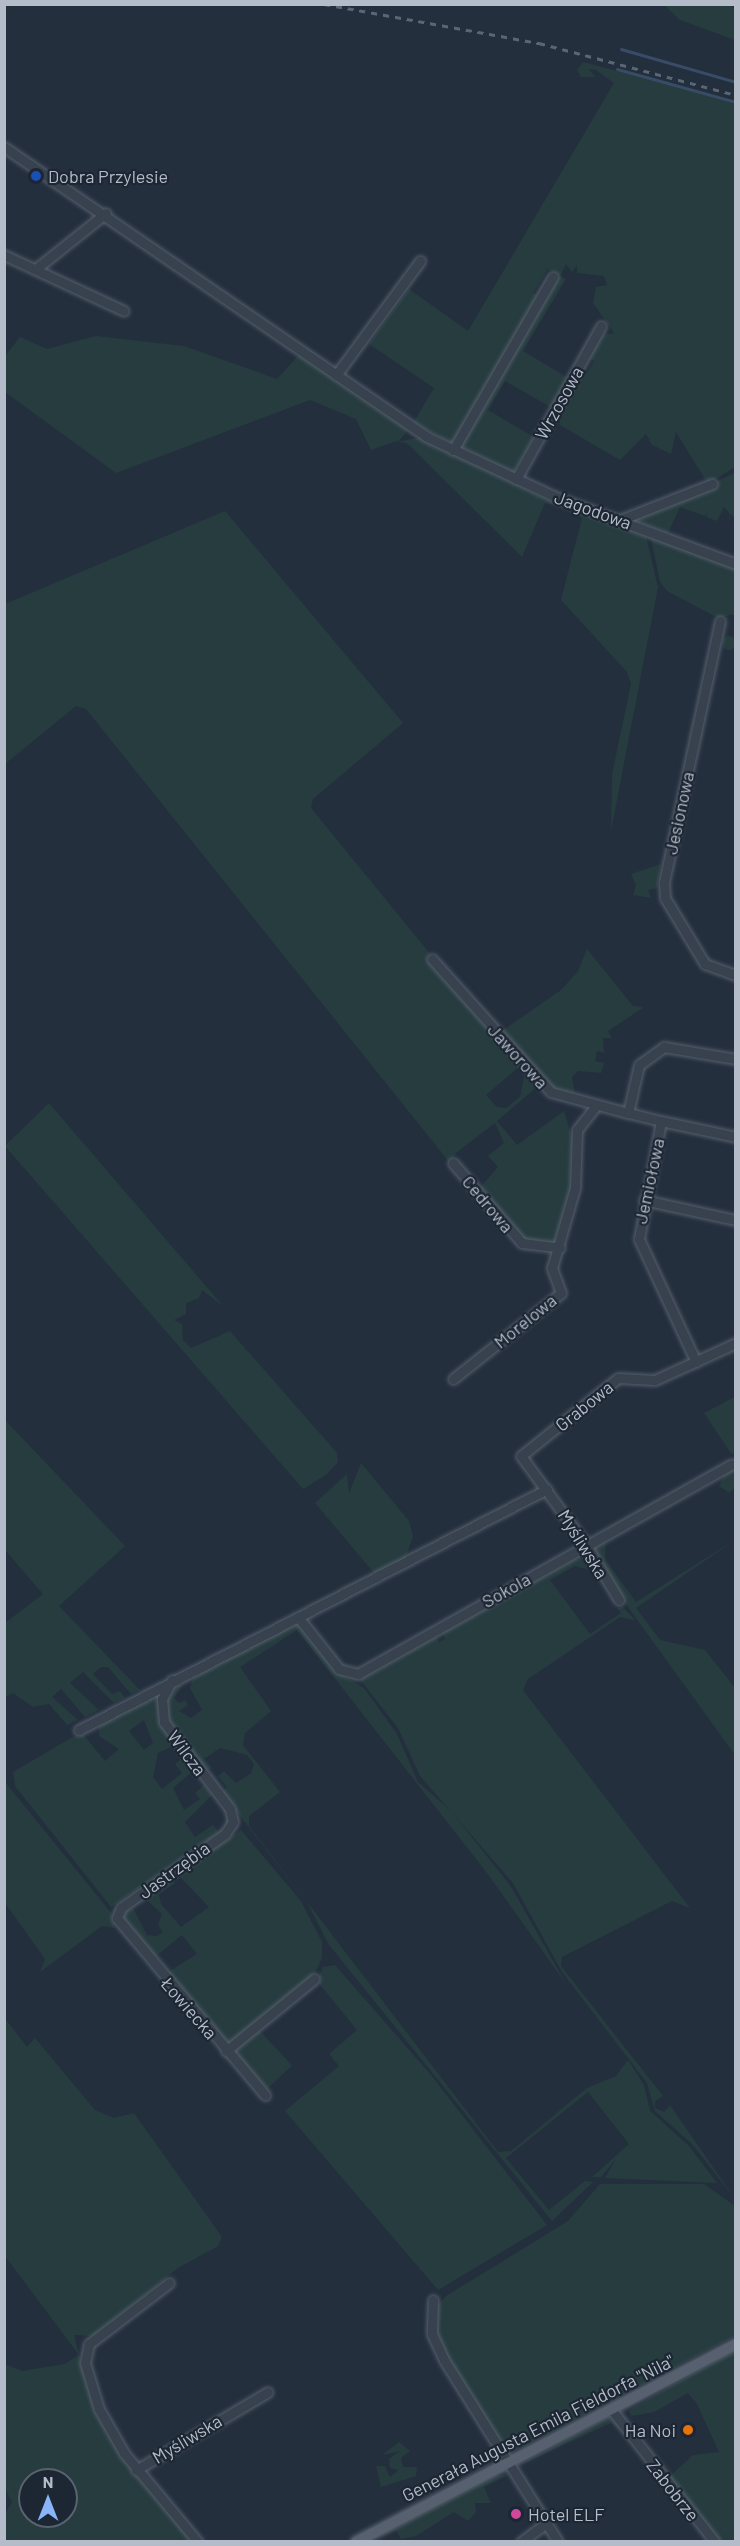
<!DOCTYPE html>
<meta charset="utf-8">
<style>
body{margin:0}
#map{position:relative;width:740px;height:2546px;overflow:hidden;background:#242f3e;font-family:Barlow,sans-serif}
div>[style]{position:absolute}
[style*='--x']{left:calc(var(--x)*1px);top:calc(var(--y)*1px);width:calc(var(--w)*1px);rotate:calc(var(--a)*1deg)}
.green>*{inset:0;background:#263c3f;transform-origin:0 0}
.round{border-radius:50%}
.stream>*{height:3px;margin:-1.5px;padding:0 1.5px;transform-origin:1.5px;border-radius:1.5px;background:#394c67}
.roads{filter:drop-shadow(0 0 2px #565f6c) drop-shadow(0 0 2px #565f6c)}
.minor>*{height:9px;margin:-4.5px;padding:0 4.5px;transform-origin:4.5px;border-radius:4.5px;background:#38414e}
.major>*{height:10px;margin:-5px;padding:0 5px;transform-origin:5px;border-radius:5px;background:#56606e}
.rail>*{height:3px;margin-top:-1.5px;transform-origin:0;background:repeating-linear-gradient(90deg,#5a6575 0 6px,transparent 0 12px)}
.dots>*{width:16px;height:16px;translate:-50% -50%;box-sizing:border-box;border:3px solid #1d2633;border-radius:50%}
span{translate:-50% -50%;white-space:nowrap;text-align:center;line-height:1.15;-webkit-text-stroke:4.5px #1d2633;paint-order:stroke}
.poi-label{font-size:18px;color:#b4bcc9}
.left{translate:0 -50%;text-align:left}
.right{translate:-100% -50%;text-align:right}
.street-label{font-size:18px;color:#b4bcc9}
.frame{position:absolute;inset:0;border:6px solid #b4bcc9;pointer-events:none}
.north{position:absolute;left:18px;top:2468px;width:60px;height:60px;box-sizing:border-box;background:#1d2633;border:2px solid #59626f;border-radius:50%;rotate:0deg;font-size:16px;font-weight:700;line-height:24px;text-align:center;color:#b4bcc9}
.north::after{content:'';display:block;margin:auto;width:21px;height:27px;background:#8ab4f8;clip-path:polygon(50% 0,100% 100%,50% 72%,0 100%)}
</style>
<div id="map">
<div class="green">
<div style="clip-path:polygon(664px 5px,730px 5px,735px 9px,735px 40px,680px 20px)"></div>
<div style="clip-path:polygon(583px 62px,735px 102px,736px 466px,708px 484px,676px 432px,671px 454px,652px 445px,646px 434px,620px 460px,560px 425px,559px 406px,577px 377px,587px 373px,594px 361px,588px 357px,603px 335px,614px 333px,593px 303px,596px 287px,607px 285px,604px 276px,577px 273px,577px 265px,572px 272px,566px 264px,560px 276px,566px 279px,523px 351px,570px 379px,552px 408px,505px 381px,488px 410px,534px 437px,513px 473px,460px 446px,559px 276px,548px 269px,533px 293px,538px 296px,453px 443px,413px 423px,434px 388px,369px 344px,409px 289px,468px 331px,614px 83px,596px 70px,589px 69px,595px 77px,581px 77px,577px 70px)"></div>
<div style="clip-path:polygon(96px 336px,184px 346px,277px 379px,306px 347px,412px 425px,398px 442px,420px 437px,563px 507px,545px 503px,522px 557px,409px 445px,405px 443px,398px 442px,397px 441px,371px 450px,356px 419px,310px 400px,116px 473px,5px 392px,5px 356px,20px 337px,47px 349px)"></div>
<div style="clip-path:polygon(735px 473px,735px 520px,731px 514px,727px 525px,730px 514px,724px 507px,717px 521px,706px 517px,707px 512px,705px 516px,680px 507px,668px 533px,633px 520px)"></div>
<div style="clip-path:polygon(571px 509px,645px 532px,658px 587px,611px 831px,612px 774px,631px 684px,627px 672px,561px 600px,582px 518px)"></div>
<div style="clip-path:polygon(225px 511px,403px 723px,313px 799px,311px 808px,521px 1065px,486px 1095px,497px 1107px,506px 1108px,520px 1097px,525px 1072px,538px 1086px,497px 1121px,517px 1145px,564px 1111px,573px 1140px,572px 1185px,554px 1244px,522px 1240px,479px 1189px,498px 1167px,488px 1156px,504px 1143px,495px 1123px,456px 1153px,450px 1163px,86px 709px,76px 706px,5px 764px,5px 604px)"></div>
<div style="clip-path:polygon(650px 533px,735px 567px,735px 614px,718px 618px,667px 591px,660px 582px)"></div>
<div class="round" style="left:722px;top:636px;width:14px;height:14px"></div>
<div style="clip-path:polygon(661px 864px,657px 888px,648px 890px,651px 898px,633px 895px,636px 885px,631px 874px)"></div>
<div style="clip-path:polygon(587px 949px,633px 1006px,644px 1007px,608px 1031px,612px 1038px,603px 1038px,604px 1053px,597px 1051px,595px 1061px,604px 1063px,601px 1073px,578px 1071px,572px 1077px,575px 1094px,553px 1089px,502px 1031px,561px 990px,578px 971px)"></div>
<div style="clip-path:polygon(49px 1103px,223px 1306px,202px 1290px,199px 1298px,186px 1303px,186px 1314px,174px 1320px,182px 1324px,183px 1340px,191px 1348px,230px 1331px,337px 1453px,338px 1462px,326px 1475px,303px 1489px,5px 1146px)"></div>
<div style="clip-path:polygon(735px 1397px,735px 1450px,732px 1455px,704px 1413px)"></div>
<div style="clip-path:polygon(5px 1420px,125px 1546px,59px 1606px,140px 1690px,131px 1694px,108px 1667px,101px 1667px,93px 1674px,112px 1694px,120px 1691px,125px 1698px,114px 1703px,83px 1672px,70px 1683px,99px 1710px,85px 1717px,61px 1689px,52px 1697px,78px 1720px,67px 1725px,49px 1704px,33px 1707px,13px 1693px,5px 1697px,5px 1623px,43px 1594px,5px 1550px)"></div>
<div style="clip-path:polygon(735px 1454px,735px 1487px,730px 1493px,719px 1486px)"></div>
<div style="clip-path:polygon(361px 1463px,409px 1521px,413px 1536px,405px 1560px,374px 1573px,315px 1503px,347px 1474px,349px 1493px)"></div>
<div style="clip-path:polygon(606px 1539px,605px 1559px,636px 1602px,735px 1540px,636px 1608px,660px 1640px,705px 1650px,735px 1688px,735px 1755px,620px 1596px,594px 1550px)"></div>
<div style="clip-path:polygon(575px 1559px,584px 1560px,593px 1571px,575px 1566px,550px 1580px,590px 1634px,621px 1613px,617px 1608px,623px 1607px,635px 1620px,620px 1617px,528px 1679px,523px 1690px,690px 1908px,672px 1901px,562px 1957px,561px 1966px,663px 2096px,655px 2101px,655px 2108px,664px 2112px,670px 2105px,735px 2199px,693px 2145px,655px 2111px,647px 2083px,562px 1972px,513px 1883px,420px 1776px,398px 1728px,358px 1677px,435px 1634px,439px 1642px,445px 1639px,442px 1631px)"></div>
<div style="clip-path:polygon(291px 1624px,301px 1627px,337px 1672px,364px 1688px,397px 1734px,418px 1782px,450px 1810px,510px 1885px,566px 1984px,487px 1873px,297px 1630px,240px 1667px,271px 1711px,245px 1733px,243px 1745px,280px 1792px,249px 1816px,249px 1826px,498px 2152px,511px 2151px,587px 2088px,616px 2076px,628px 2060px,644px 2085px,650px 2111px,689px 2146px,717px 2183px,605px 2178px,616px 2159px,601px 2177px,592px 2177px,629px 2144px,588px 2092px,506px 2158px,549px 2210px,585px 2181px,593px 2182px,552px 2221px,329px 1945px,307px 1902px,222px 1793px,227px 1787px,218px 1776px,224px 1771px,236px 1783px,251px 1773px,254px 1764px,247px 1755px,220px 1748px,204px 1759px,212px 1768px,204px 1771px,166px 1718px,165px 1701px,172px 1688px,183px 1685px,174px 1698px,179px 1703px,185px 1700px,188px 1705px,179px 1711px,191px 1718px,202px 1710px,190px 1688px,193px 1678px)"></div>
<div style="clip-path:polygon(evenodd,161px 1690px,176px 1745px,158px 1753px,153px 1777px,162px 1789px,182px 1773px,175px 1764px,182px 1758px,191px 1773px,173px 1788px,184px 1810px,200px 1799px,195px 1793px,204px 1785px,212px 1795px,185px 1822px,195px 1837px,213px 1825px,218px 1831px,225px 1827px,227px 1809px,230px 1817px,227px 1828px,111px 1907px,15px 1786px,13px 1772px,81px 1732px,105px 1761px,119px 1749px,99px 1736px,99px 1725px,161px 1690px,144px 1720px,153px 1743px,144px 1750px,129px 1731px,144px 1720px)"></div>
<div style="clip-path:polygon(5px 1782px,112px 1914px,115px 1928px,102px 1926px,40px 1972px,45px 1959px,5px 1903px)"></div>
<div style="clip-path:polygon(241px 1830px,301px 1901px,322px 1942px,322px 1958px,314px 1975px,228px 2045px,168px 1972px,197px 1954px,182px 1935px,155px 1957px,122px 1923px,121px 1913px,133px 1908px,147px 1935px,157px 1936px,163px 1932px,158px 1925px,162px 1914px,143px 1897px,168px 1879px,175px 1883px,159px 1894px,161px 1904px,181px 1927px,209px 1907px,176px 1873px)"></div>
<div style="clip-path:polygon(335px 1965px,431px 2075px,547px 2225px,438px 2290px,285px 2111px,339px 2066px,329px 2054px,357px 2030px,317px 1981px,323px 1967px)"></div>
<div style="clip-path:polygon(evenodd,4px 2017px,27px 2047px,35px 2038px,95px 2110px,114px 2118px,134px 2113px,222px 2237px,218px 2246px,178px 2268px,94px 2336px,74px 2335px,84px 2374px,134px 2472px,194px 2541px,5px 2541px,5px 2514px,12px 2502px,5px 2488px,5px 2364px,22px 2371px,65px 2364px,79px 2355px,5px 2256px,4px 2017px,30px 2480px,66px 2480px,66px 2516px,30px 2516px,30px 2480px)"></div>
<div style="left:258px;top:2029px;width:50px;height:34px;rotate:47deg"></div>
<div style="clip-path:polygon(600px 2184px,704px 2184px,735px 2206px,735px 2336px,508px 2454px,443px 2352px,433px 2325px,434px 2310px,446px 2296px,568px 2221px)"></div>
<div style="clip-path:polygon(735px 2350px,735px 2541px,717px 2541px,667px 2479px,693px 2455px,719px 2452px,697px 2404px,688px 2393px,654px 2412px,631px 2416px,629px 2410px)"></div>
<div style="clip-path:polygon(606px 2418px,615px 2419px,623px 2433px,611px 2423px,518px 2466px)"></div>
<div style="clip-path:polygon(399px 2442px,410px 2451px,401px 2458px,403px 2467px,417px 2467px,416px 2476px,381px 2487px,376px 2466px,385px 2466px,390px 2477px,399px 2470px,390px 2468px,389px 2459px,400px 2451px,382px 2455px)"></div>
<div style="clip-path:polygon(510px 2474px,484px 2487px,491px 2503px,475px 2503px,476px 2512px,468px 2521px,454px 2512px,416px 2536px,401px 2539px,396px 2530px,370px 2541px,494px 2476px)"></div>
</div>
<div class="stream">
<div style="--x:621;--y:49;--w:120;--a:16"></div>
<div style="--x:617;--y:69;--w:123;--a:15.5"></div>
</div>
<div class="roads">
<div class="minor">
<div style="--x:4;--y:147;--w:513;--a:34.43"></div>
<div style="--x:427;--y:437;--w:145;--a:25"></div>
<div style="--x:558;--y:498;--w:190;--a:20.3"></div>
<div style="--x:4;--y:255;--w:132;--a:25"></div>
<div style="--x:37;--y:268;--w:88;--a:-38.6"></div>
<div style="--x:336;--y:375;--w:142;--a:-53.6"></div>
<div style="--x:453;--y:450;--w:200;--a:-60"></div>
<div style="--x:516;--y:479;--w:175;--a:-60.9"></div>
<div style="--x:620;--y:520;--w:99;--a:-21.4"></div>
<div style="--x:720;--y:621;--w:268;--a:102.1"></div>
<div style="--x:664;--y:883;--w:15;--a:86"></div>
<div style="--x:665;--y:898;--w:77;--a:58.8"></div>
<div style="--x:705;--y:964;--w:33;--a:20"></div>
<div style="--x:432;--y:959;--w:178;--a:48.2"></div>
<div style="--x:551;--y:1092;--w:80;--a:15.3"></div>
<div style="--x:661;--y:1121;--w:77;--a:12"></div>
<div style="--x:453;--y:1163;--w:106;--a:49.2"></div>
<div style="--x:522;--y:1243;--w:38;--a:7"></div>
<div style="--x:644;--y:1200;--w:94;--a:12.3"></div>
<div style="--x:696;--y:1362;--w:136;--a:-114.9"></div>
<div style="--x:639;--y:1239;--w:120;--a:-79.4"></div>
<div style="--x:661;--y:1121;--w:34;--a:-166"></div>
<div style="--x:628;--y:1113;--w:49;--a:-77.1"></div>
<div style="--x:639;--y:1065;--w:31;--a:-36"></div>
<div style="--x:664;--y:1047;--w:73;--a:9.5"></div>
<div style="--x:453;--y:1379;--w:138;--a:-38.5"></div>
<div style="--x:561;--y:1293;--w:27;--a:-110"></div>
<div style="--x:552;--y:1268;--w:83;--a:-74"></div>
<div style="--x:575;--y:1188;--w:58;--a:-88"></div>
<div style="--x:577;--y:1130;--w:29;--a:-52"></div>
<div style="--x:619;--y:1600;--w:64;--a:-121"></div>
<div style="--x:586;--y:1545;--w:110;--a:-126.1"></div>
<div style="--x:521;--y:1456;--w:124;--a:-38.8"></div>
<div style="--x:618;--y:1378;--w:37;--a:3"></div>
<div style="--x:655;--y:1380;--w:89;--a:-24.6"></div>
<div style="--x:298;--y:1617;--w:66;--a:51.7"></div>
<div style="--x:339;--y:1669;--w:20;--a:15"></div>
<div style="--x:358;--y:1674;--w:428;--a:-29.3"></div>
<div style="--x:172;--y:1680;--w:21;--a:118"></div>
<div style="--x:162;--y:1699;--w:23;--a:85"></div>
<div style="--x:164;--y:1722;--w:109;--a:52.8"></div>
<div style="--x:230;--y:1809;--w:13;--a:77"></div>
<div style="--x:233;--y:1822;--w:14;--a:124"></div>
<div style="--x:225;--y:1834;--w:128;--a:144.6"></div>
<div style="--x:121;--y:1908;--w:11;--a:112"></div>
<div style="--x:117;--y:1918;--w:231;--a:50.1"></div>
<div style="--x:79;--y:1730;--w:526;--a:-27.25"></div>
<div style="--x:226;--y:2051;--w:114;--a:-39.3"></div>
<div style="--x:169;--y:2283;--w:101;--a:142.7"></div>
<div style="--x:89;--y:2344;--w:19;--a:102"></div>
<div style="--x:85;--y:2363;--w:48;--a:73.1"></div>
<div style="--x:99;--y:2409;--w:51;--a:60.4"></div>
<div style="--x:124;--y:2453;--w:116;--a:50.3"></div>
<div style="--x:433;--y:2300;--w:34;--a:92"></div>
<div style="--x:432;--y:2334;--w:29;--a:65"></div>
<div style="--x:444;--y:2360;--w:215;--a:57.9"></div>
<div style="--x:611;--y:2409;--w:169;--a:52"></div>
<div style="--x:136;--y:2470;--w:153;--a:-30.6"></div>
<div style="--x:521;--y:2542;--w:31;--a:-37"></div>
</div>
<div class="major">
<div style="--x:356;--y:2542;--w:428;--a:-27.5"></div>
</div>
</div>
<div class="rail">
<div style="--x:324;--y:4;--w:219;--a:10.3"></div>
<div style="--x:539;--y:43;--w:204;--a:14.8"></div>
</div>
<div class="dots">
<div style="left:36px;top:176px;background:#1a4fb4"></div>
<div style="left:688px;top:2430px;background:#e8710a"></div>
<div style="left:516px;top:2514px;background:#d1479c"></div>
</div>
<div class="poi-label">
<span class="left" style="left:48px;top:176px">Dobra Przylesie</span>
<span class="right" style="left:676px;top:2430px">Ha Noi</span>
<span class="left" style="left:528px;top:2514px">Hotel ELF</span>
</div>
<div class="street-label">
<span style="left:559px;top:403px;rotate:-61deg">Wrzosowa</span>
<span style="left:593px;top:510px;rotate:20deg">Jagodowa</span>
<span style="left:679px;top:813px;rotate:-78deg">Jesionowa</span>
<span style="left:518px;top:1056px;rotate:48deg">Jaworowa</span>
<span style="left:649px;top:1181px;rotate:-78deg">Jemiołowa</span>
<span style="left:488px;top:1204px;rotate:50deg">Cedrowa</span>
<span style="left:525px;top:1321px;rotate:-39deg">Morelowa</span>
<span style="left:584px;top:1406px;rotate:-39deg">Grabowa</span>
<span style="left:583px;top:1544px;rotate:58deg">Myśliwska</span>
<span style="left:506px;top:1590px;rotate:-29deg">Sokola</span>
<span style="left:187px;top:1753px;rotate:53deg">Wilcza</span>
<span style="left:174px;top:1870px;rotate:-36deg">Jastrzębia</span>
<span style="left:189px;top:2008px;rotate:49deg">Łowiecka</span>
<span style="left:538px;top:2428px;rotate:-27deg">Generała Augusta Emila Fieldorfa "Nila"</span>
<span style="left:187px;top:2439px;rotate:-31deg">Myśliwska</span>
<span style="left:673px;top:2490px;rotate:52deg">Zabobrze</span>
</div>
<div class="frame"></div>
<div class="north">N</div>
</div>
